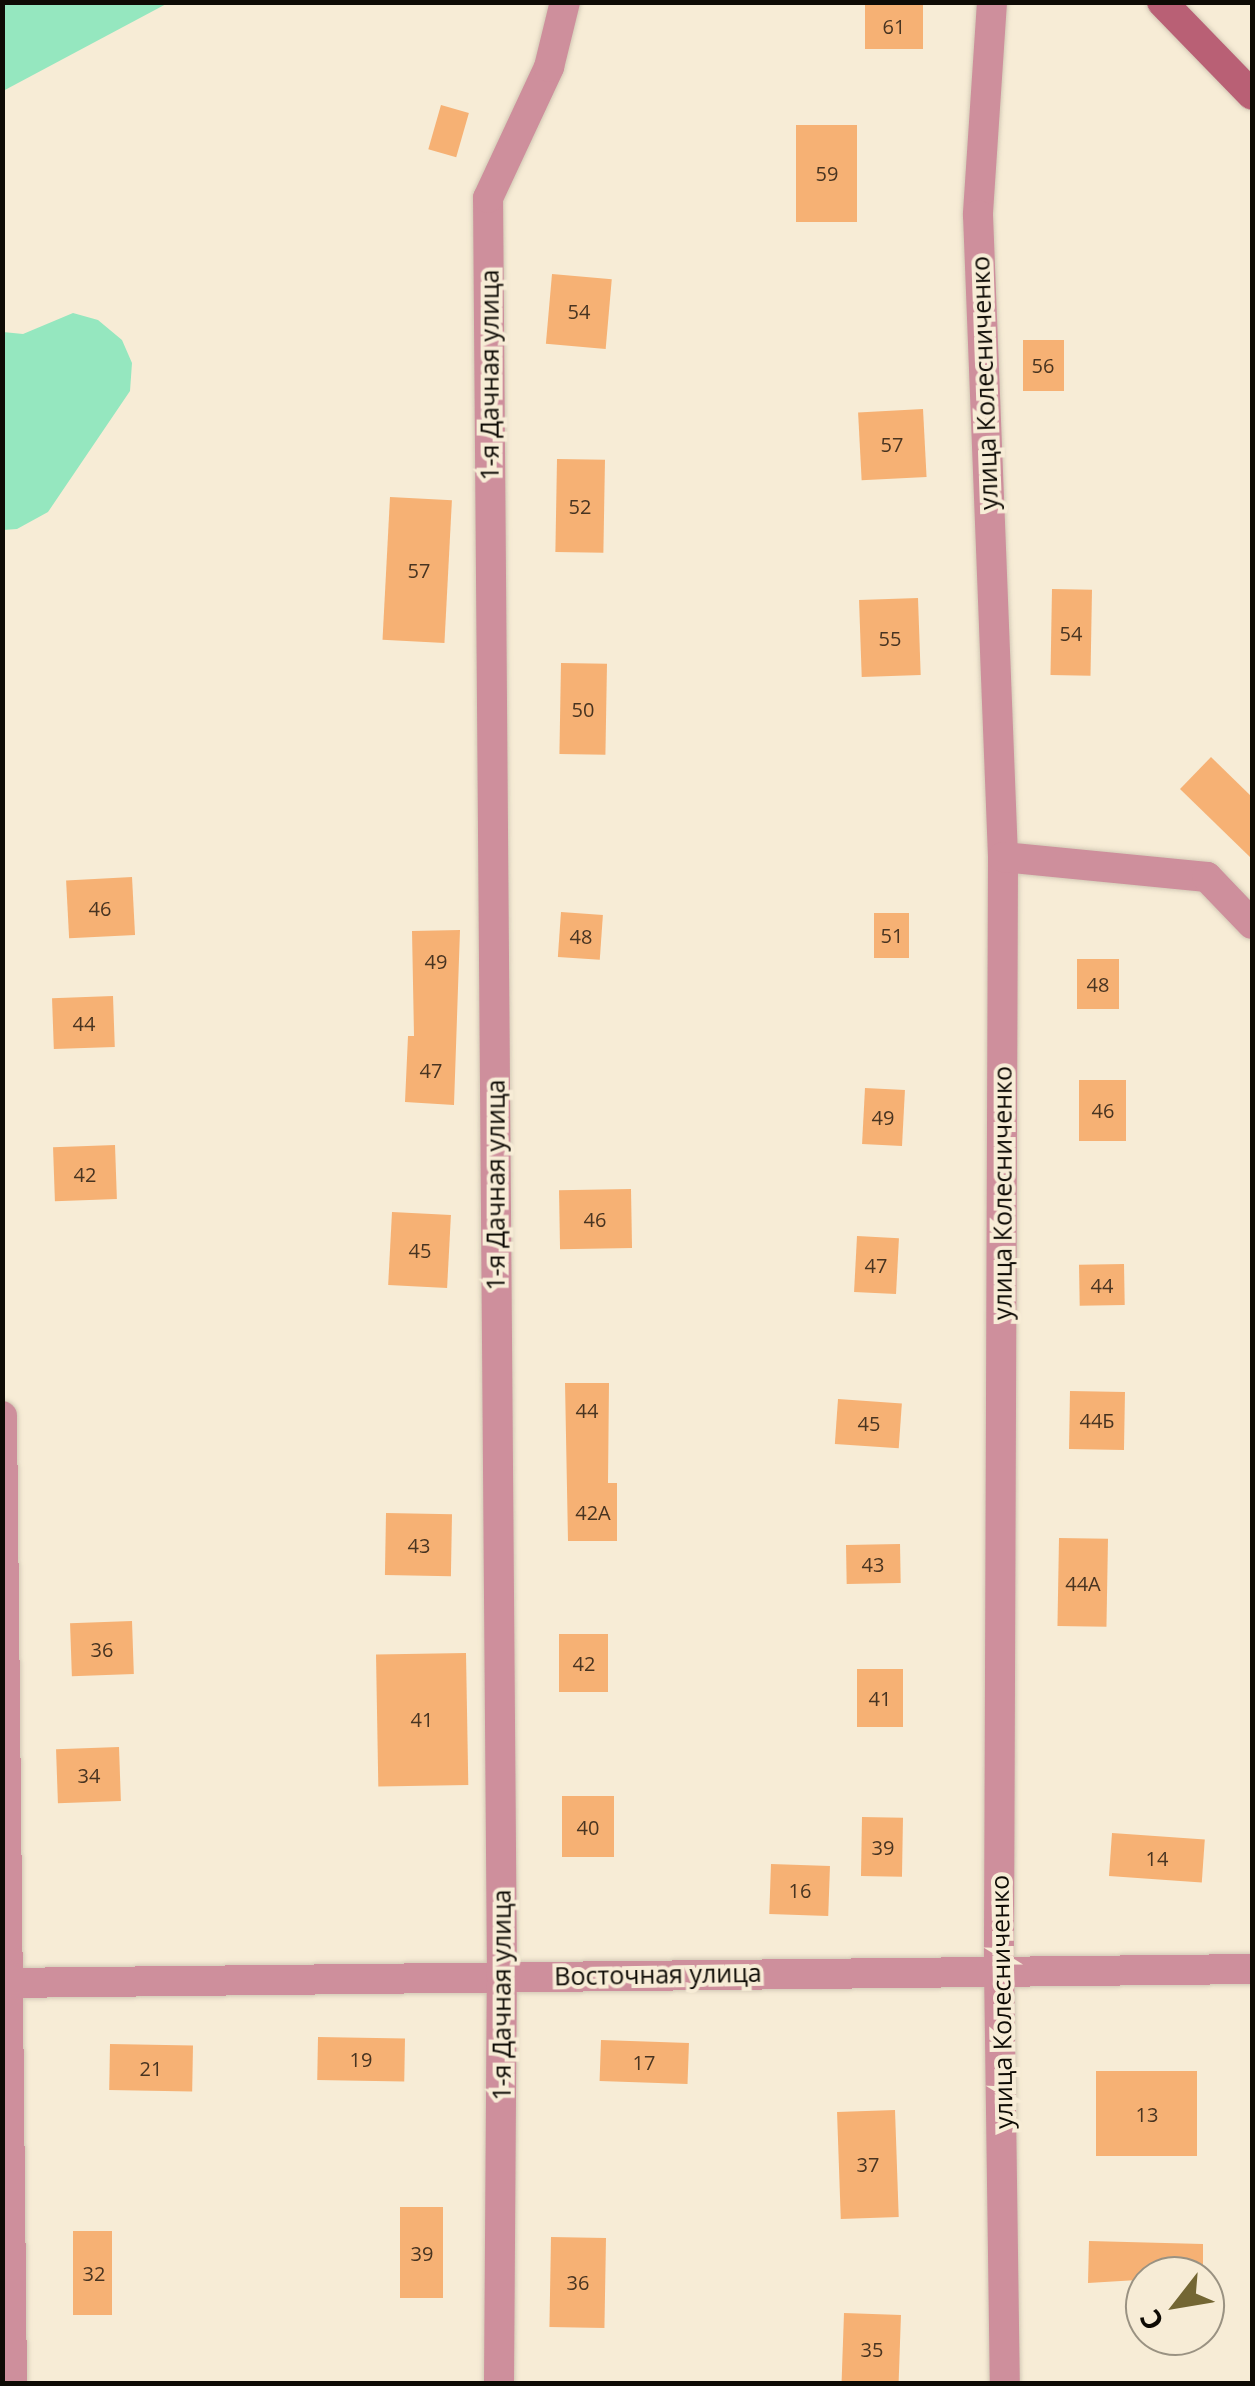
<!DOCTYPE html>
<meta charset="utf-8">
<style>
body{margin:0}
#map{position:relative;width:1255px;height:2386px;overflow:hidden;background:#f7ecd6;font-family:"Open Sans",sans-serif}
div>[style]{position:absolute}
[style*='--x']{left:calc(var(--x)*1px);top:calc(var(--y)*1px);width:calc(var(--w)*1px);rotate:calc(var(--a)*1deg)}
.green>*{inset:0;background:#95e7bf}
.building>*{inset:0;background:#f6b174;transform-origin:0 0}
.roads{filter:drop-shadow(0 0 2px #d2c8b5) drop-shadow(0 0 2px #d2c8b5)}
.street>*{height:30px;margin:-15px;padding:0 15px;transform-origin:15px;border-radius:15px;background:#ce8f9c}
.secondary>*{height:30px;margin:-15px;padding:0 15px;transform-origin:15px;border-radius:15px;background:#b96075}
span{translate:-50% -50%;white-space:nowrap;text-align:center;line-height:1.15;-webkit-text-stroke:8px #f7ecd6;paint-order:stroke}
.number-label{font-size:20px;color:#483421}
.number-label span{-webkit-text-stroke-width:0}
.street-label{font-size:25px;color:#0e0b05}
.frame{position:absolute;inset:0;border:5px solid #0e0b05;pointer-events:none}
.north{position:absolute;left:1125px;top:2256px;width:100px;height:100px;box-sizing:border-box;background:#f7ecd6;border:2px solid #9a9282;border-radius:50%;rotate:239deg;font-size:28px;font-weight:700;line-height:40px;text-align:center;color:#0e0b05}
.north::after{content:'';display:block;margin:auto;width:35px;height:45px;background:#736633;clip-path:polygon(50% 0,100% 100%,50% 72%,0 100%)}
</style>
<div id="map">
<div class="green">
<div style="clip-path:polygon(3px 2px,168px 2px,168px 3px,3px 91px)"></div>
<div style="clip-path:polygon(73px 313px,98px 320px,122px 340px,132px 363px,130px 391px,48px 512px,17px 529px,3px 530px,3px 332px,23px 334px)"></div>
</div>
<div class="building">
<div style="left:865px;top:2px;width:58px;height:47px"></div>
<div style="left:441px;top:105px;width:29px;height:46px;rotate:16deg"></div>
<div style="left:796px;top:125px;width:61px;height:97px"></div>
<div style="left:552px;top:274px;width:60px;height:70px;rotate:5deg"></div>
<div style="left:1023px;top:340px;width:41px;height:51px"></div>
<div style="left:923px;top:409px;width:68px;height:65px;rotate:87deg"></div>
<div style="left:557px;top:459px;width:48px;height:93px;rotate:1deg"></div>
<div style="left:390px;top:497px;width:62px;height:143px;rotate:3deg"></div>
<div style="left:1052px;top:589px;width:40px;height:86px;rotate:1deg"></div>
<div style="left:918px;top:598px;width:77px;height:59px;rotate:88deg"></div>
<div style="left:561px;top:663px;width:46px;height:91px;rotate:1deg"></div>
<div style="clip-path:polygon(1211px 757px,1252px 797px,1252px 859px,1180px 789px)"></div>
<div style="left:132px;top:877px;width:58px;height:66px;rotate:87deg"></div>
<div style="left:561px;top:912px;width:42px;height:45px;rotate:4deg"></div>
<div style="left:874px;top:913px;width:35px;height:45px"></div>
<div style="clip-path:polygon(460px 930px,454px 1105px,405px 1102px,408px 1036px,414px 1036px,412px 931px)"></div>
<div style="left:1077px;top:959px;width:42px;height:50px"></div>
<div style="left:113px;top:996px;width:51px;height:61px;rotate:88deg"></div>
<div style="left:1079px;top:1080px;width:47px;height:61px"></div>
<div style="left:865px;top:1088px;width:40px;height:56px;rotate:3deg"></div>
<div style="left:115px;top:1145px;width:54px;height:62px;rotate:88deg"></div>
<div style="left:631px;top:1189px;width:59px;height:72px;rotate:89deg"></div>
<div style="left:392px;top:1212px;width:59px;height:73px;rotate:3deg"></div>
<div style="left:857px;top:1236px;width:42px;height:56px;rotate:3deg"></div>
<div style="left:1124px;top:1264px;width:41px;height:45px;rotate:89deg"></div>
<div style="clip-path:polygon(565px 1383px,609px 1383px,608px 1483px,617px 1483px,617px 1541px,568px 1541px)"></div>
<div style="left:1070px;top:1391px;width:55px;height:58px;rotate:1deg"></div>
<div style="left:838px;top:1399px;width:64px;height:45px;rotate:4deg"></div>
<div style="left:386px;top:1513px;width:66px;height:62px;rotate:1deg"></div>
<div style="left:1059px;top:1538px;width:49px;height:88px;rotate:1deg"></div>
<div style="left:900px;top:1544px;width:39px;height:54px;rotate:89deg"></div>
<div style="left:132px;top:1621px;width:53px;height:62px;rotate:88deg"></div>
<div style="left:559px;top:1634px;width:49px;height:58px"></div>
<div style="left:466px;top:1653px;width:132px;height:90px;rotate:89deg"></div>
<div style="left:903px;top:1669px;width:58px;height:46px;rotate:90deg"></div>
<div style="left:119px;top:1747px;width:54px;height:63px;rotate:88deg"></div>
<div style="left:562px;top:1796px;width:52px;height:61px"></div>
<div style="left:862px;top:1817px;width:41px;height:59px;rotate:1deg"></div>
<div style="left:1112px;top:1833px;width:93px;height:43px;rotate:4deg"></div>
<div style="left:771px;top:1864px;width:59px;height:50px;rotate:2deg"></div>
<div style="left:318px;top:2037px;width:87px;height:43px;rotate:1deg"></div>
<div style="left:601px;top:2040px;width:88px;height:41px;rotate:2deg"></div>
<div style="left:110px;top:2044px;width:83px;height:46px;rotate:1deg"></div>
<div style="left:1096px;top:2071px;width:101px;height:85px"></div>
<div style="left:895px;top:2110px;width:107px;height:58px;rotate:88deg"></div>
<div style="left:400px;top:2207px;width:43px;height:91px"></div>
<div style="left:73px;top:2231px;width:39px;height:84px"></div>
<div style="left:551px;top:2237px;width:55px;height:90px;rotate:1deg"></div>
<div style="clip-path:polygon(1089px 2241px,1203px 2244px,1203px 2276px,1088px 2283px)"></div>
<div style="left:844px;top:2313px;width:57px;height:71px;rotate:2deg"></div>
</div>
<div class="roads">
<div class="street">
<div style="--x:992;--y:2;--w:213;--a:93.8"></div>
<div style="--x:978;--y:215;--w:642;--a:87.77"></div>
<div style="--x:1003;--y:857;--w:1110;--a:90.21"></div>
<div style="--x:999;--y:1967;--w:417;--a:89.2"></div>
<div style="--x:1003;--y:857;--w:205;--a:5.6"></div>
<div style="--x:1207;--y:877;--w:65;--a:46.2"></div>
<div style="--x:2;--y:1416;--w:968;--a:89.41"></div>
<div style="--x:2;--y:1983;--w:1250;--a:-0.64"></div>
<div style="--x:499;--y:2384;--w:407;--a:-89.6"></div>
<div style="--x:502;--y:1977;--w:1779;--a:-90.45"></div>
<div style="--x:488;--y:198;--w:145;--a:-65"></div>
<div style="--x:549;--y:67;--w:67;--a:-76.2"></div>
</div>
<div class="secondary">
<div style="--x:1162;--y:2;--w:129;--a:45.9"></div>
</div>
</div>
<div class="number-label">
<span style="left:894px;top:26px">61</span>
<span style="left:827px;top:173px">59</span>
<span style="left:579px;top:311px">54</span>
<span style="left:1043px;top:365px">56</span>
<span style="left:892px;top:444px">57</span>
<span style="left:580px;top:506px">52</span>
<span style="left:419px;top:570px">57</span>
<span style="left:1071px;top:633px">54</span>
<span style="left:890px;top:638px">55</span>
<span style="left:583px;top:709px">50</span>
<span style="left:100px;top:908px">46</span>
<span style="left:892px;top:935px">51</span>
<span style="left:581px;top:936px">48</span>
<span style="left:436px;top:961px">49</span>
<span style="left:1098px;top:984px">48</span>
<span style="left:84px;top:1023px">44</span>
<span style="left:431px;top:1070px">47</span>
<span style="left:1103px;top:1110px">46</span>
<span style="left:883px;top:1117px">49</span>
<span style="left:85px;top:1174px">42</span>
<span style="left:595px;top:1219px">46</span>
<span style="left:420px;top:1250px">45</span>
<span style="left:876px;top:1265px">47</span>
<span style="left:1102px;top:1285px">44</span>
<span style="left:587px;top:1410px">44</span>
<span style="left:1097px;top:1420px">44Б</span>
<span style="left:869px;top:1423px">45</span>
<span style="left:593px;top:1512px">42А</span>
<span style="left:419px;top:1545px">43</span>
<span style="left:873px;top:1564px">43</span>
<span style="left:1083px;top:1583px">44А</span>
<span style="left:102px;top:1649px">36</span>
<span style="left:584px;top:1663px">42</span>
<span style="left:880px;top:1698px">41</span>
<span style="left:422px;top:1719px">41</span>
<span style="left:89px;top:1775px">34</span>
<span style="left:588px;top:1827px">40</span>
<span style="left:883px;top:1847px">39</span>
<span style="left:1157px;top:1858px">14</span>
<span style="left:800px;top:1890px">16</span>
<span style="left:361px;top:2059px">19</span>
<span style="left:644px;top:2062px">17</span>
<span style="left:151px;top:2068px">21</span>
<span style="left:1147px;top:2114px">13</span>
<span style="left:868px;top:2164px">37</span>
<span style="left:422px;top:2253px">39</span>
<span style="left:94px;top:2273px">32</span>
<span style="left:578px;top:2282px">36</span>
<span style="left:872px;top:2349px">35</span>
</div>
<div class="street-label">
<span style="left:489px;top:375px;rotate:-90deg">1-я Дачная улица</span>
<span style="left:984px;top:383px;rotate:-92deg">улица Колесниченко</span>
<span style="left:495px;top:1185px;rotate:-90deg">1-я Дачная улица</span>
<span style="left:1002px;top:1193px;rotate:-90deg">улица Колесниченко</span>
<span style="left:658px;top:1974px;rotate:-1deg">Восточная улица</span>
<span style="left:501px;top:1995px;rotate:-90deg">1-я Дачная улица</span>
<span style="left:1001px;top:2002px;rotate:-91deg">улица Колесниченко</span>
</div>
<div class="frame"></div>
<div class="north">С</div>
</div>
